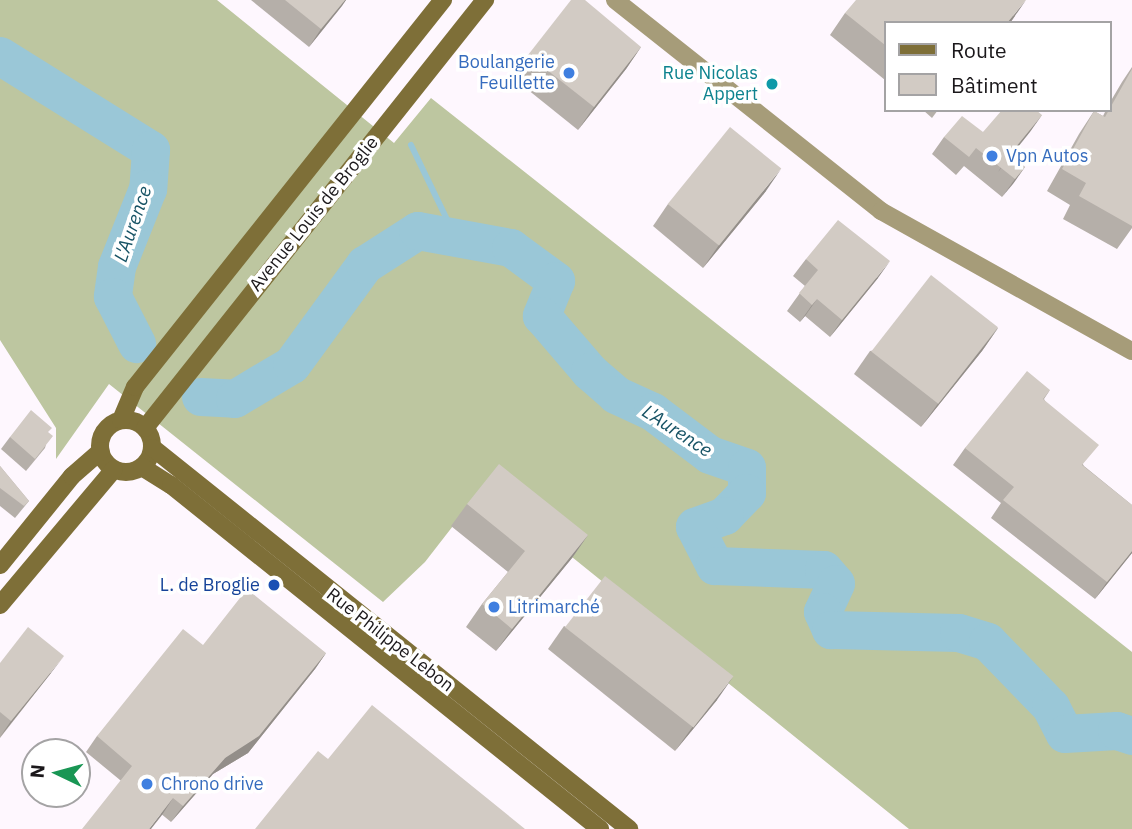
<!DOCTYPE html>
<meta charset="utf-8">
<style>
body{margin:0}
#map{position:relative;width:1132px;height:829px;overflow:hidden;background:#fef7fe;font-family:"IBM Plex Sans",sans-serif}
div>[style]{position:absolute}
[style*='--x']{left:calc(var(--x)*1px);top:calc(var(--y)*1px);width:calc(var(--w)*1px);rotate:calc(var(--a)*1deg)}
.forest>*{inset:0;background:#bdc6a0}
.stream>*{height:6px;margin:-3px;padding:0 3px;transform-origin:3px;border-radius:3px;background:#9ac7d7}
.river>*{height:38px;margin:-19px;padding:0 19px;transform-origin:19px;border-radius:19px;background:#9ac7d7}
.street>*{height:18px;margin:-9px;padding:0 9px;transform-origin:9px;border-radius:9px;background:#a69c79}
.secondary>*{height:18px;margin:-9px;padding:0 9px;transform-origin:9px;border-radius:9px;background:#7e6f38}
.secondary>.ring{margin:-9px;padding:0;box-sizing:content-box;background:none;border:18px solid #7e6f38;border-radius:50%}
.wall>*{inset:0;background:#b5afa9}
.shaded-wall>*{inset:0;background:#938e89}
.building>*{inset:0;background:#d2cbc4;transform-origin:0 0}
.dots>*{width:19px;height:19px;translate:-50% -50%;box-sizing:border-box;border:4px solid #fff;border-radius:50%}
span{translate:-50% -50%;white-space:nowrap;text-align:center;line-height:1.15;-webkit-text-stroke:7px #fff;paint-order:stroke}
.shop-label{font-size:18px;color:#366cbe}
.right{translate:-100% -50%;text-align:right}
.left{translate:0 -50%;text-align:left}
.culture-label{font-size:18px;color:#0d838f}
.street-label{font-size:18px;color:#1b181b}
.transit-label{font-size:18px;color:#164399}
.water-label{font-size:19px;color:#175365;font-style:italic}
.legend{position:absolute;left:884px;top:21px;width:228px;height:91px;box-sizing:border-box;background:#fff;border:2px solid #a4a3a4;margin:0;padding:9px 12px;list-style:none;font-size:21px;color:#1b181b}
.legend li{display:flex;align-items:center;gap:14px;height:35px}
.legend b{width:35px;border:2px solid #a4a3a4}
.north{position:absolute;left:21px;top:738px;width:70px;height:70px;box-sizing:border-box;background:#fff;border:2px solid #a4a3a4;border-radius:50%;rotate:275deg;font-size:19px;font-weight:700;line-height:28px;text-align:center;color:#1b181b}
.north::after{content:'';display:block;margin:auto;width:24px;height:32px;background:#199654;clip-path:polygon(50% 0,100% 100%,50% 72%,0 100%)}
</style>
<div id="map">
<div class="forest">
<div style="clip-path:polygon(0 0,217px 0,394px 143px,431px 98px,1132px 652px,1132px 829px,909px 829px,484px 486px,425px 562px,383px 602px,109px 384px,56px 459px,56px 428px,0 340px)"></div>
</div>
<div class="stream">
<div style="--x:411;--y:145;--w:103;--a:64.2"></div>
</div>
<div class="river">
<div style="--x:0;--y:56;--w:178;--a:31.9"></div>
<div style="--x:151;--y:150;--w:39;--a:94"></div>
<div style="--x:148;--y:189;--w:84;--a:111.7"></div>
<div style="--x:117;--y:267;--w:30;--a:98"></div>
<div style="--x:113;--y:297;--w:53;--a:62.9"></div>
<div style="--x:201;--y:397;--w:34;--a:3"></div>
<div style="--x:235;--y:399;--w:66;--a:-30.8"></div>
<div style="--x:292;--y:365;--w:124;--a:-53.9"></div>
<div style="--x:365;--y:265;--w:63;--a:-32.7"></div>
<div style="--x:418;--y:231;--w:95;--a:10.4"></div>
<div style="--x:511;--y:248;--w:56;--a:36.3"></div>
<div style="--x:556;--y:281;--w:38;--a:112"></div>
<div style="--x:542;--y:316;--w:74;--a:49.4"></div>
<div style="--x:590;--y:372;--w:35;--a:41"></div>
<div style="--x:616;--y:395;--w:41;--a:24.7"></div>
<div style="--x:653;--y:412;--w:71;--a:37"></div>
<div style="--x:710;--y:455;--w:39;--a:19"></div>
<div style="--x:747;--y:468;--w:25;--a:90"></div>
<div style="--x:747;--y:493;--w:32;--a:134"></div>
<div style="--x:725;--y:516;--w:32;--a:160"></div>
<div style="--x:695;--y:527;--w:44;--a:62.9"></div>
<div style="--x:715;--y:566;--w:109;--a:2.1"></div>
<div style="--x:824;--y:570;--w:18;--a:49"></div>
<div style="--x:836;--y:584;--w:31;--a:115"></div>
<div style="--x:823;--y:612;--w:20;--a:66"></div>
<div style="--x:831;--y:630;--w:128;--a:1.3"></div>
<div style="--x:959;--y:633;--w:30;--a:17"></div>
<div style="--x:988;--y:642;--w:91;--a:45.9"></div>
<div style="--x:1051;--y:707;--w:30;--a:63"></div>
<div style="--x:1065;--y:734;--w:52;--a:-3.3"></div>
<div style="--x:1117;--y:731;--w:16;--a:18"></div>
</div>
<div class="street">
<div style="--x:615;--y:0;--w:340;--a:38.4"></div>
<div style="--x:881;--y:211;--w:287;--a:29.2"></div>
</div>
<div class="secondary">
<div class="ring" style="left:100px;top:420px;width:34px;height:34px"></div>
<div style="--x:121;--y:420;--w:36;--a:-67"></div>
<div style="--x:135;--y:387;--w:495;--a:-51.5"></div>
<div style="--x:145;--y:428;--w:547;--a:-51.54"></div>
<div style="--x:153;--y:448;--w:610;--a:38.67"></div>
<div style="--x:142;--y:467;--w:34;--a:32"></div>
<div style="--x:171;--y:485;--w:550;--a:38.72"></div>
<div style="--x:0;--y:565;--w:114;--a:-51"></div>
<div style="--x:72;--y:476;--w:38;--a:-41"></div>
<div style="--x:0;--y:605;--w:177;--a:-50"></div>
</div>
<div class="wall">
<div style="clip-path:polygon(251px 0,346px 0,309px 47px)"></div>
<div style="clip-path:polygon(845px 13px,1015px 16px,1010px 23px,885px 23px,885px 80px,830px 35px)"></div>
<div style="clip-path:polygon(641px 47px,626px 69px,578px 130px,512px 77px,528px 55px)"></div>
<div style="clip-path:polygon(1132px 67px,1132px 228px,1117px 249px,1063px 219px,1070px 205px,1047px 191px,1079px 134px,1094px 111px,1103px 116px,1106px 110px,1109px 110px,1109px 104px,1122px 82px)"></div>
<div style="clip-path:polygon(923px 110px,938px 110px,932px 118px)"></div>
<div style="clip-path:polygon(1042px 115px,1011px 155px,1025px 167px,1002px 197px,964px 166px,956px 175px,932px 154px,944px 137px,983px 132px)"></div>
<div style="clip-path:polygon(766px 191px,703px 268px,653px 226px,668px 204px)"></div>
<div style="clip-path:polygon(806px 259px,878px 278px,830px 337px,805px 316px,800px 322px,787px 311px,805px 286px,793px 276px)"></div>
<div style="clip-path:polygon(998px 328px,982px 351px,921px 427px,854px 374px,870px 351px)"></div>
<div style="clip-path:polygon(1050px 390px,1044px 399px,1084px 466px,1132px 505px,1132px 553px,1095px 599px,991px 518px,1001px 503px,953px 465px,965px 448px)"></div>
<div style="clip-path:polygon(49px 433px,45px 448px,26px 471px,1px 449px,10px 437px)"></div>
<div style="clip-path:polygon(0 466px,29px 501px,15px 518px,0 506px)"></div>
<div style="clip-path:polygon(467px 504px,588px 535px,572px 558px,496px 651px,466px 627px,482px 604px,508px 572px,451px 526px)"></div>
<div style="clip-path:polygon(564px 626px,717px 700px,675px 751px,548px 649px)"></div>
<div style="clip-path:polygon(326px 653px,315px 669px,248px 753px,213px 774px,171px 822px,86px 752px,97px 736px)"></div>
<div style="clip-path:polygon(0 663px,51px 673px,0 738px)"></div>
</div>
<div class="shaded-wall">
<div style="clip-path:polygon(345px 0,346px 0,342px 6px,309px 47px,321px 29px)"></div>
<div style="clip-path:polygon(1026px 0,1010px 23px,1007px 23px)"></div>
<div style="clip-path:polygon(641px 47px,626px 69px,578px 130px,594px 107px)"></div>
<div style="clip-path:polygon(1042px 115px,1030px 132px,998px 172px,1010px 154px)"></div>
<div style="clip-path:polygon(1025px 167px,1013px 184px,1002px 197px,1015px 179px)"></div>
<div style="clip-path:polygon(781px 169px,766px 191px,703px 268px,719px 245px)"></div>
<div style="clip-path:polygon(890px 261px,878px 278px,830px 337px,842px 320px)"></div>
<div style="clip-path:polygon(817px 299px,805px 316px,800px 322px,812px 305px)"></div>
<div style="clip-path:polygon(998px 328px,982px 351px,921px 427px,937px 405px)"></div>
<div style="clip-path:polygon(588px 535px,572px 558px,496px 651px,512px 629px)"></div>
<div style="clip-path:polygon(1132px 551px,1132px 553px,1095px 599px,1107px 582px)"></div>
<div style="clip-path:polygon(326px 653px,315px 669px,248px 753px,213px 774px,171px 822px,183px 806px,225px 758px)"></div>
<div style="clip-path:polygon(64px 656px,51px 673px,0 737px,11px 721px)"></div>
<div style="clip-path:polygon(733px 677px,717px 700px,675px 751px,691px 729px)"></div>
<div style="clip-path:polygon(173px 798px,162px 815px,151px 829px,149px 829px)"></div>
</div>
<div class="building">
<div style="clip-path:polygon(285px 0,345px 0,321px 29px)"></div>
<div style="clip-path:polygon(571px 0,585px 0,641px 47px,594px 107px,528px 55px)"></div>
<div style="clip-path:polygon(856px 0,1026px 0,1007px 23px,885px 23px,885px 45px,845px 13px)"></div>
<div style="clip-path:polygon(1132px 69px,1132px 226px,1079px 196px,1086px 183px,1062px 169px,1094px 111px,1105px 117px)"></div>
<div style="clip-path:polygon(1002px 110px,1036px 110px,1042px 115px,1010px 154px,1025px 167px,1015px 179px,976px 148px,969px 157px,944px 137px,962px 116px,983px 132px)"></div>
<div style="left:730px;top:127px;width:66px;height:99px;rotate:39deg"></div>
<div style="clip-path:polygon(838px 220px,890px 261px,842px 320px,817px 299px,812px 305px,799px 293px,818px 270px,806px 259px)"></div>
<div style="left:931px;top:275px;width:85px;height:97px;rotate:38deg"></div>
<div style="clip-path:polygon(1027px 371px,1050px 390px,1043px 399px,1099px 445px,1082px 465px,1132px 505px,1132px 551px,1107px 582px,1003px 500px,1014px 487px,965px 448px)"></div>
<div style="clip-path:polygon(31px 410px,52px 428px,48px 432px,53px 436px,35px 459px,10px 437px)"></div>
<div style="clip-path:polygon(499px 464px,588px 535px,512px 629px,482px 604px,525px 551px,467px 504px)"></div>
<div style="clip-path:polygon(0 466px,29px 501px,24px 506px,0 488px)"></div>
<div style="left:605px;top:576px;width:163px;height:65px;rotate:38deg"></div>
<div style="clip-path:polygon(247px 589px,326px 653px,259px 736px,225px 758px,183px 806px,173px 798px,149px 829px,82px 829px,132px 766px,97px 736px,183px 629px,203px 645px)"></div>
<div style="clip-path:polygon(28px 627px,64px 656px,11px 721px,0 712px,0 663px)"></div>
<div style="clip-path:polygon(372px 705px,525px 829px,255px 829px,318px 751px,328px 759px)"></div>
</div>
<div class="dots">
<div style="left:569px;top:73px;background:#3f7fe0"></div>
<div style="left:772px;top:84px;background:#0f9aa8"></div>
<div style="left:992px;top:156px;background:#3f7fe0"></div>
<div style="left:274px;top:585px;background:#1a4fb4"></div>
<div style="left:494px;top:607px;background:#3f7fe0"></div>
<div style="left:147px;top:784px;background:#3f7fe0"></div>
</div>
<div class="shop-label">
<span class="right" style="left:555px;top:73px">Boulangerie<br>Feuillette</span>
<span class="left" style="left:1006px;top:156px">Vpn Autos</span>
<span class="left" style="left:508px;top:607px">Litrimarché</span>
<span class="left" style="left:161px;top:784px">Chrono drive</span>
</div>
<div class="culture-label">
<span class="right" style="left:758px;top:84px">Rue Nicolas<br>Appert</span>
</div>
<div class="street-label">
<span style="left:314px;top:214px;rotate:-51deg">Avenue Louis de Broglie</span>
<span style="left:390px;top:640px;rotate:38deg">Rue Philippe Lebon</span>
</div>
<div class="transit-label">
<span class="right" style="left:260px;top:585px">L. de Broglie</span>
</div>
<div class="water-label">
<span style="left:133px;top:224px;rotate:-71deg">L'Aurence</span>
<span style="left:677px;top:431px;rotate:33deg">L'Aurence</span>
</div>
<ul class="legend">
<li><b style="height:9px;background:#7e6f38"></b>Route</li>
<li><b style="height:19px;background:#d2cbc4"></b>Bâtiment</li>
</ul>
<div class="north">N</div>
</div>
